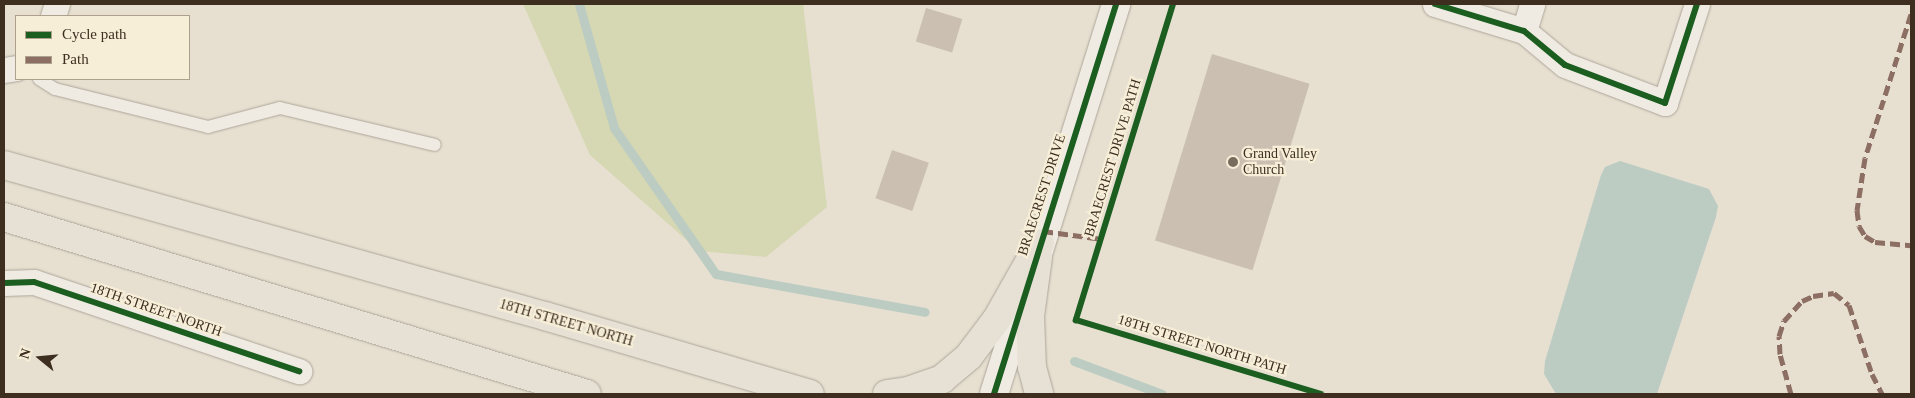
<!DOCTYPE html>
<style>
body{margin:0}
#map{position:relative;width:1915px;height:398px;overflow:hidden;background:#e7e0d1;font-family:Georgia,serif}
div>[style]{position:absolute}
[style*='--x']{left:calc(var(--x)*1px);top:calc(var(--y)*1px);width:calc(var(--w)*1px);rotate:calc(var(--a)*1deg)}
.green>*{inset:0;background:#d6d7b3}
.water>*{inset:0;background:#bcccc2}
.stream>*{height:9px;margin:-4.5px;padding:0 4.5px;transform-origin:4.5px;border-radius:4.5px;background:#bcccc2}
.building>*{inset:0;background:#cbbfb2;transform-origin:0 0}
.roads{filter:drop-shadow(0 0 1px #ada599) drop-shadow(0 0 1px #ada599)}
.service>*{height:12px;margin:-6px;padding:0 6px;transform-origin:6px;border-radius:6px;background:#efebe3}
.minor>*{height:25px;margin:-12.5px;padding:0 12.5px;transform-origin:12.5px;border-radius:12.5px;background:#efebe3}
.tertiary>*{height:28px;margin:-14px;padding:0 14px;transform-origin:14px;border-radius:14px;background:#efebe3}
.primary>*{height:28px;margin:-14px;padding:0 14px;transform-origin:14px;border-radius:14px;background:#e6e1d4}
.quiet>*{height:5px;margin-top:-2.5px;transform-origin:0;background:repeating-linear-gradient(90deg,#8d6e63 0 10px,transparent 0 15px)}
.cycleway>*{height:6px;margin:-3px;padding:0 3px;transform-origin:3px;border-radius:3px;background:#1b5e20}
.dots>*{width:14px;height:14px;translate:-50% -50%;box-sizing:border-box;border:2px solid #f7eed8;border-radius:50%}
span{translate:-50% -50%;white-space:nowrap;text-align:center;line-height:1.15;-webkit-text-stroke:4.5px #f7eed8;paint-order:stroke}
.poi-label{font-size:14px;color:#3d2e20}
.left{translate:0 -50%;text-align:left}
.street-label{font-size:14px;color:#3d2e20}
.frame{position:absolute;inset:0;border:5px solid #3d2e20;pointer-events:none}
.legend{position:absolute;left:15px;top:15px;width:175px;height:65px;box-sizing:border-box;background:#f7eed8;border:1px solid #ada18e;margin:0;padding:6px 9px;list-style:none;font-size:15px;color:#3d2e20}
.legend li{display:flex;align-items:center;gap:10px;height:25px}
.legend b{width:25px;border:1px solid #ada18e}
.north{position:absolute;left:15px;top:333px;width:50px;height:50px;-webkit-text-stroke:4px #f7eed8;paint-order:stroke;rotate:287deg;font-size:14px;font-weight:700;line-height:20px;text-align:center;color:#3d2e20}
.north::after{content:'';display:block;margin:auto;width:18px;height:22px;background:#3d2e20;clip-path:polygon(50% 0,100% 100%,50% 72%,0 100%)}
</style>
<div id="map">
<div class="green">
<div style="clip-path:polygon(523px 4px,803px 4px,827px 207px,766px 257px,699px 251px,590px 155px)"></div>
</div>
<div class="water">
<div style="clip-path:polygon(1620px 161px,1709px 189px,1718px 206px,1716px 217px,1657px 394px,1556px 394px,1544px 374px,1545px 361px,1601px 175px,1605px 167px)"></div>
</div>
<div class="stream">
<div style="--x:579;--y:4;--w:129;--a:74.2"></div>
<div style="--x:614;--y:128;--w:178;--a:55.1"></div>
<div style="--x:716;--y:274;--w:212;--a:10.3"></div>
<div style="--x:1074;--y:361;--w:94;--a:20.6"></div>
</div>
<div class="building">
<div style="left:926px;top:8px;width:38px;height:35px;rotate:17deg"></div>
<div style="left:1212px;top:54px;width:102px;height:195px;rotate:17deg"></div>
<div style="left:892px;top:150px;width:39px;height:51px;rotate:19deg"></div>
</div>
<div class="roads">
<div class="service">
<div style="--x:39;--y:79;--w:19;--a:32"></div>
<div style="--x:55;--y:89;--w:158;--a:13.9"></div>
<div style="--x:208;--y:127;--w:74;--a:-14.8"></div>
<div style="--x:280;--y:108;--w:159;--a:13.4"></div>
</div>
<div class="minor">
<div style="--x:1435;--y:4;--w:93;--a:16.9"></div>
<div style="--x:1524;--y:31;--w:53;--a:39.7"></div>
<div style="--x:1565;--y:65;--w:107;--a:20.8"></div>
<div style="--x:1665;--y:103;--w:104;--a:-72.1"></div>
<div style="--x:53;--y:16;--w:13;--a:-72"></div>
<div style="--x:1524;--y:31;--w:28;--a:-73"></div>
<div style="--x:4;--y:70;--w:12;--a:-9"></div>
<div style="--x:4;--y:283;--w:30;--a:-2"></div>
<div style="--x:34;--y:282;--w:280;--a:18.6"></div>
</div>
<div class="tertiary">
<div style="--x:994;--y:394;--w:409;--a:-72.6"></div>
</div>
<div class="primary">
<div style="--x:4;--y:165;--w:562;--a:15.6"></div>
<div style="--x:545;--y:316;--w:276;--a:16.4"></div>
<div style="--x:4;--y:217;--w:609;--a:16.89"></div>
<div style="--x:1038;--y:257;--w:60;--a:97.7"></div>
<div style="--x:1030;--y:316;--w:51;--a:87.8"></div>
<div style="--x:1032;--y:367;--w:28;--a:75"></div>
<div style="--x:887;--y:394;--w:21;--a:-8"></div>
<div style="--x:908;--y:391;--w:36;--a:-19"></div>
<div style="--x:942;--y:379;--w:35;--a:-40"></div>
<div style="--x:969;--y:356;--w:46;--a:-52.9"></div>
<div style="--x:997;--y:319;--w:87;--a:-60.5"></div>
</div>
</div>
<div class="quiet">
<div style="--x:1911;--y:14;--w:151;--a:107.7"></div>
<div style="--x:1865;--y:158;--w:53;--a:98.7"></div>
<div style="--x:1857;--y:210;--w:16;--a:83"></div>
<div style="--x:1859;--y:226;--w:12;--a:59"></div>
<div style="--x:1865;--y:236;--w:12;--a:31"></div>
<div style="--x:1875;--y:242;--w:36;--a:5"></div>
<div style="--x:1043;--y:231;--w:60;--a:7.7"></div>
<div style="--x:1791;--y:394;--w:41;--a:-105.4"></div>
<div style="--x:1780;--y:354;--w:18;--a:-93"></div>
<div style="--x:1779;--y:336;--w:16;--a:-72"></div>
<div style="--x:1784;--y:321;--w:27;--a:-48"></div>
<div style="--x:1802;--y:301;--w:12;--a:-24"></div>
<div style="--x:1813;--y:296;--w:21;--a:-8"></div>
<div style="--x:1834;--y:293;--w:19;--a:39"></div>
<div style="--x:1849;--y:305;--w:73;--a:71.6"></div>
<div style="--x:1872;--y:374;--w:22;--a:63"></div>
</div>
<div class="cycleway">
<div style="--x:1173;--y:4;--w:331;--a:107.1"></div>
<div style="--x:1076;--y:320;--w:256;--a:16.8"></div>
<div style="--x:1435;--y:4;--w:93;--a:16.9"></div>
<div style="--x:1524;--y:31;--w:53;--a:39.7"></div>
<div style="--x:1565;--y:65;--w:107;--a:20.8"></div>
<div style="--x:1665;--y:103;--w:104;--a:-72.1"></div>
<div style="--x:4;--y:283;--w:30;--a:-2"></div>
<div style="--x:34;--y:282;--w:280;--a:18.6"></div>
<div style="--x:994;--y:394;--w:409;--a:-72.6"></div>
</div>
<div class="dots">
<div style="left:1233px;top:162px;background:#786c5e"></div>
</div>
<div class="poi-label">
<span class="left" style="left:1243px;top:162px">Grand Valley<br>Church</span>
</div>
<div class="street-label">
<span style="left:1113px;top:158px;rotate:-73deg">BRAECREST DRIVE PATH</span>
<span style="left:1042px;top:195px;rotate:-72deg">BRAECREST DRIVE</span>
<span style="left:156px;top:310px;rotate:19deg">18TH STREET NORTH</span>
<span style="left:566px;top:323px;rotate:16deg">18TH STREET NORTH</span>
<span style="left:1202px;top:345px;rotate:17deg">18TH STREET NORTH PATH</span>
</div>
<div class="frame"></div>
<ul class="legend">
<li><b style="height:6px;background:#1b5e20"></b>Cycle path</li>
<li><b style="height:6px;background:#8d6e63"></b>Path</li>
</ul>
<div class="north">N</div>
</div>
